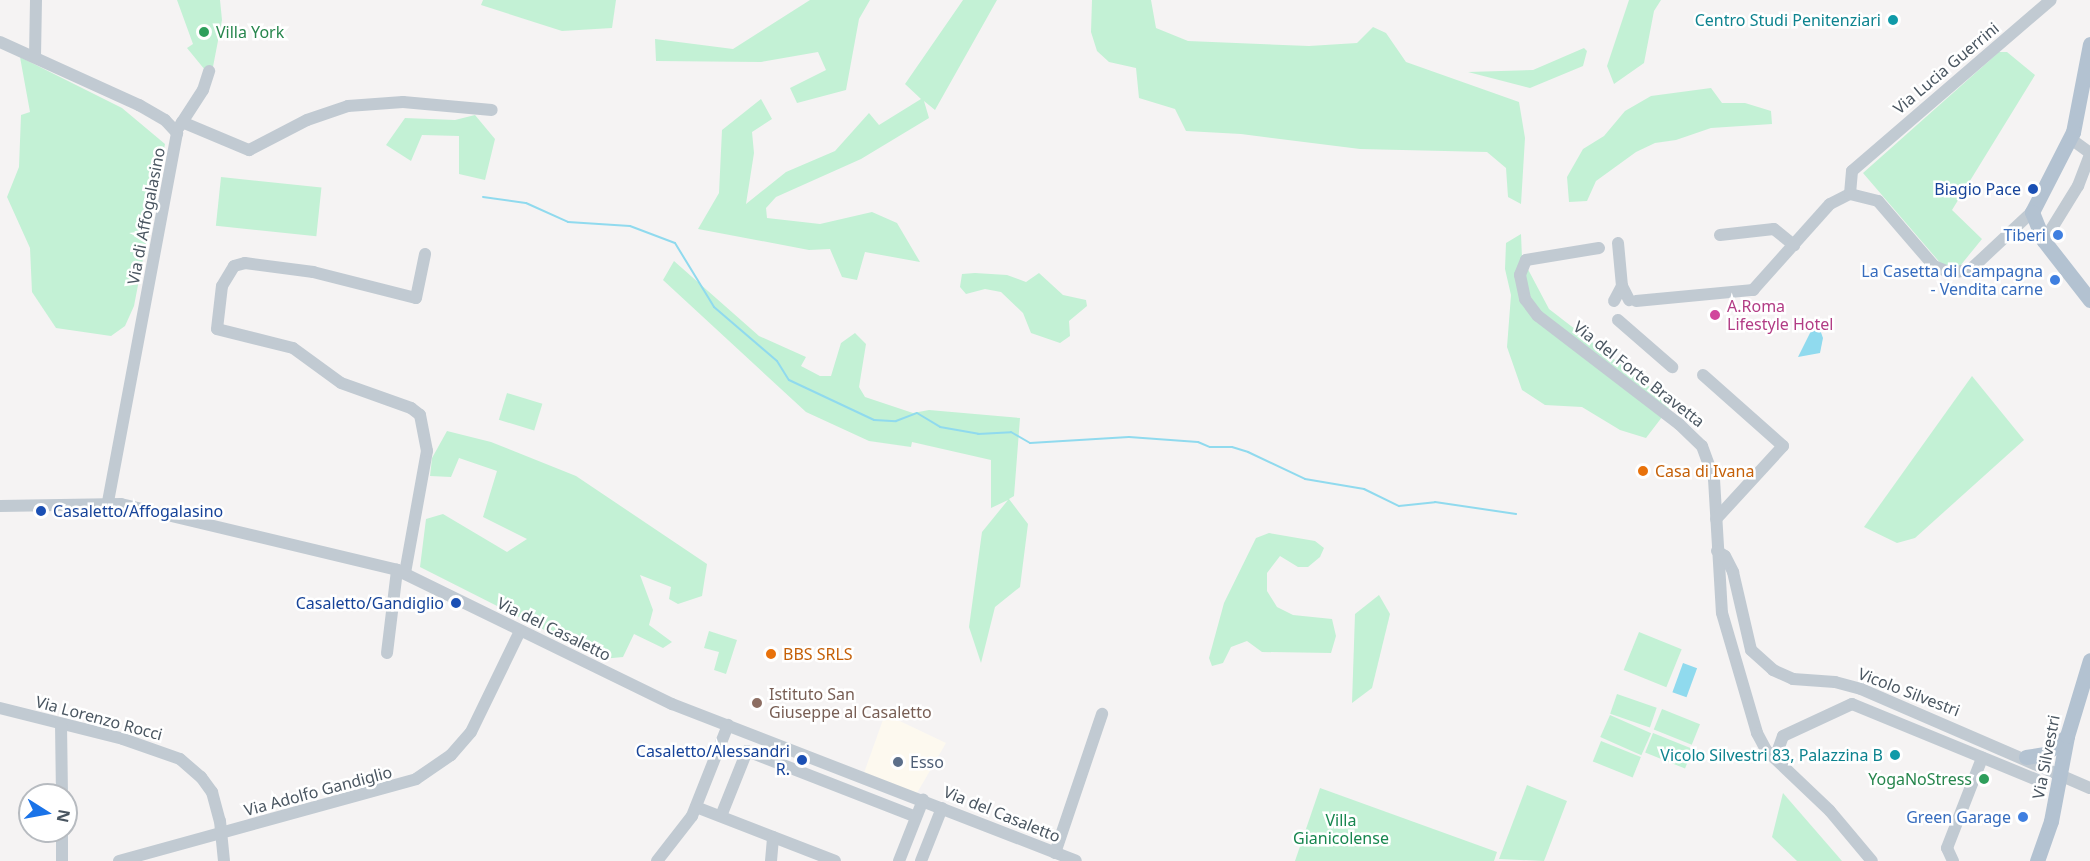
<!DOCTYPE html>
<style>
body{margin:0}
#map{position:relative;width:2090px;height:861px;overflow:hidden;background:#f5f3f3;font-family:"Noto Sans",sans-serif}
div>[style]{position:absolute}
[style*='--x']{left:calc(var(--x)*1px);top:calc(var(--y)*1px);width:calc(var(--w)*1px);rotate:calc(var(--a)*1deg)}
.commercial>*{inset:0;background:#fdf9ef}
.green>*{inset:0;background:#c3f1d5;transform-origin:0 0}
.water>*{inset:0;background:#90daee;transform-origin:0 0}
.stream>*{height:2px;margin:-1px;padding:0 1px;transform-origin:1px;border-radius:1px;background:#90daee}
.minor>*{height:12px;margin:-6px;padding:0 6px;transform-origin:6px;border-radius:6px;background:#c1cad2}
.major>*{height:15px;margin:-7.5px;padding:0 7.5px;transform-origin:7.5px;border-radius:7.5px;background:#b3c2d1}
.dots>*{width:16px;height:16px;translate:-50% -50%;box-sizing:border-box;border:3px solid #fff;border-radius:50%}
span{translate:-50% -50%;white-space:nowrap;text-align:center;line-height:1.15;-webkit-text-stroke:5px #fff;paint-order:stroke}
.culture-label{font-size:16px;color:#0d838f}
.right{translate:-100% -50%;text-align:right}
.leisure-label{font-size:16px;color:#27864d}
.left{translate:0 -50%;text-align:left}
.street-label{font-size:16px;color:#4a5661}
.transit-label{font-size:16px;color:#164399}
.shop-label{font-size:16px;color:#366cbe}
.hotel-label{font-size:16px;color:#b23c85}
.food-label{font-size:16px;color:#c56008}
.education-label{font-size:16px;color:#785e54}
.service-label{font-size:16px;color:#4e5e75}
.park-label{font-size:16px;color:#17864f}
.north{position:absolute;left:18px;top:783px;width:60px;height:60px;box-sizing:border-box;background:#fff;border:2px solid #b7bbc0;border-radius:50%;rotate:101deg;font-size:16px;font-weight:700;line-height:24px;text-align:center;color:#4a5661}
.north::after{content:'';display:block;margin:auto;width:21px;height:27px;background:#1a73e8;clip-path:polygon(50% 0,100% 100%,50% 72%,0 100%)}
</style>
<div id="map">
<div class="commercial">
<div style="clip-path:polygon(885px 714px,946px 743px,917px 793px,864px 773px)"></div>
</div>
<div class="green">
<div style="clip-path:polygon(177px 0,220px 0,222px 20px,212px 72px,205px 70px,187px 48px,193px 44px)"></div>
<div style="clip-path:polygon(483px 0,616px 0,612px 28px,562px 31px,481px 5px)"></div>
<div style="clip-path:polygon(810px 0,870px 0,859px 19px,846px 90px,797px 103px,790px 88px,826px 70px,818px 52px,761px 62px,656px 61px,655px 39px,733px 49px)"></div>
<div style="clip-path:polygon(963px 0,997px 0,935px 110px,924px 101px,929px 118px,861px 159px,776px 197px,766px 208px,767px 218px,820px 224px,872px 212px,897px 223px,920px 262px,865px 252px,857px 280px,842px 277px,830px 249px,809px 250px,698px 229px,719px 193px,722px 130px,761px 99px,772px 119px,752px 132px,754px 153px,746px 204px,786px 172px,835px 151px,869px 113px,879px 125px,921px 99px,905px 84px)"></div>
<div style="clip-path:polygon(1092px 0,1151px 0,1156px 28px,1188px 41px,1309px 46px,1357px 43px,1373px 27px,1386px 33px,1406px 62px,1519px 102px,1525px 138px,1521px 204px,1508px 197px,1506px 168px,1487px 152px,1360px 149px,1241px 134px,1186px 131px,1175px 109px,1139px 98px,1136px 68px,1109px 62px,1097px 51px,1091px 32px)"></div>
<div style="clip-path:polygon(1629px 0,1661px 0,1654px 11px,1644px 63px,1614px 84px,1607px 66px)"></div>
<div style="clip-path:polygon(1584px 48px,1587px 51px,1583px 66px,1530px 88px,1468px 72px,1533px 70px)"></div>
<div style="clip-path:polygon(1999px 52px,2007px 52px,2035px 75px,1952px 210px,1982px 239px,1960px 266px,1942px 265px,1863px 173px)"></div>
<div style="clip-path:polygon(20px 57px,122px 108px,165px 144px,134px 306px,125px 326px,111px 336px,56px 328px,32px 292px,30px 248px,7px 197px,19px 167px,21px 115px,30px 112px)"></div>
<div style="clip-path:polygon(1711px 88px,1722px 103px,1745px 103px,1771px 111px,1772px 124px,1711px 128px,1676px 140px,1655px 143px,1636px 152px,1596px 181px,1587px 201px,1569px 202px,1567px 177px,1583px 149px,1604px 136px,1625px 111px,1651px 96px)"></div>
<div style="clip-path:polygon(475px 115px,495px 139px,485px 180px,459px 174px,459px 136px,422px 135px,411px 161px,386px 145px,405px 118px,455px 120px)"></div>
<div style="left:221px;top:177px;width:101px;height:49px;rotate:6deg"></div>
<div style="clip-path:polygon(1521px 234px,1522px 258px,1549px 309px,1672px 404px,1646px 438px,1620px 430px,1582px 407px,1545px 405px,1522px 390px,1507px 347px,1511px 295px,1505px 269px,1506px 243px)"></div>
<div style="clip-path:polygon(674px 261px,759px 336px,806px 357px,801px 366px,820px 376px,831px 376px,841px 343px,855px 333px,866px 344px,859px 387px,865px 397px,913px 413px,929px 410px,1020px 418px,1014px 496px,1009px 499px,1028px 524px,1020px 587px,995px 607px,981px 663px,969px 627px,982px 532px,1008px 500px,991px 508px,991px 460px,912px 442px,911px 447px,869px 441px,806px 412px,663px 280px)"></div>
<div style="clip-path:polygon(975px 273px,1007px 275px,1026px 282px,1039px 273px,1063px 295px,1086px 300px,1087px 306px,1069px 321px,1070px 336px,1060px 343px,1031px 333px,1023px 313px,1001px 292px,985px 289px,966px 294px,960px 287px,962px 274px)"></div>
<div style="clip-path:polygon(1972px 376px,2024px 440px,1915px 538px,1897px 543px,1864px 527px)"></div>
<div style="left:507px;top:393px;width:37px;height:28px;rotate:17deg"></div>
<div style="clip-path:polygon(447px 431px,491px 442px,576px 476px,707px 564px,702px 596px,678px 604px,669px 599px,671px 587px,640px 575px,653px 610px,649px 625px,672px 642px,663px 648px,634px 634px,623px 657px,602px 659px,420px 567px,426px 519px,443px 514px,507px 552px,527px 539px,483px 517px,497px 471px,459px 458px,451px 477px,430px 476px,432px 458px)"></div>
<div style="clip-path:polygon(1269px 533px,1315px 541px,1324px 548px,1320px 557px,1308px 567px,1298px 567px,1280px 556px,1267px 573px,1267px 591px,1277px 607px,1293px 615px,1332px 619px,1336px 636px,1331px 653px,1262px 652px,1247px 641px,1231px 647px,1223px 663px,1212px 666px,1209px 658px,1224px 603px,1256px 538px)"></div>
<div style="clip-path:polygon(1379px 595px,1390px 614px,1372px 688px,1352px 703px,1355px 614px)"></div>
<div style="clip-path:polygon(709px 631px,737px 640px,726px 674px,714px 670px,719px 652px,704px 648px)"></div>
<div style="left:1639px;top:632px;width:46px;height:41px;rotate:22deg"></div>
<div style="left:1617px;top:694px;width:42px;height:21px;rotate:19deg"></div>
<div style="left:1662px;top:709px;width:41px;height:22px;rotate:22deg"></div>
<div style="left:1610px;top:715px;width:45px;height:24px;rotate:24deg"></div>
<div style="left:1653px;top:733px;width:43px;height:21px;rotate:22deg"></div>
<div style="left:1601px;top:741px;width:43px;height:22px;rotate:22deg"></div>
<div style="clip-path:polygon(1527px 785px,1567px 801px,1544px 861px,1499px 859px)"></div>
<div style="clip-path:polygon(1320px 788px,1497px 852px,1494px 861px,1295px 861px)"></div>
<div style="clip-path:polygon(1783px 793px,1842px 861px,1797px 861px,1772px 837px)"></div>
</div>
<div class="water">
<div style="clip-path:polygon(1819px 327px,1823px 338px,1820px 353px,1798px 357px,1812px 329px)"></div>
<div style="left:1683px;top:663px;width:15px;height:31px;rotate:20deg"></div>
</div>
<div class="stream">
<div style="--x:483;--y:197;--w:43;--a:7.9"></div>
<div style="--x:526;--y:203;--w:46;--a:24.3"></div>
<div style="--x:568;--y:222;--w:62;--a:3.7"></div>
<div style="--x:630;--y:226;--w:48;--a:20.7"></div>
<div style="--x:675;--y:243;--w:75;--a:58.6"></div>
<div style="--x:714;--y:307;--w:83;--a:40.6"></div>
<div style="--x:777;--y:361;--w:22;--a:58"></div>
<div style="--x:789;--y:380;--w:94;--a:25.2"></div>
<div style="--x:874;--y:420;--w:22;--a:3"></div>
<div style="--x:896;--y:421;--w:22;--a:-21"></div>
<div style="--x:917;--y:413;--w:27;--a:31"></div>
<div style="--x:940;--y:427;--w:39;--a:10"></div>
<div style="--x:978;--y:434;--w:33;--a:-3"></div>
<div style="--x:1011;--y:432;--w:22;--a:30"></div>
<div style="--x:1030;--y:443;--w:99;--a:-3.5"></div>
<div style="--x:1129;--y:437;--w:69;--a:4.1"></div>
<div style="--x:1198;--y:442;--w:13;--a:23"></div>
<div style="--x:1210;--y:447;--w:22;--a:0"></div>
<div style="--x:1232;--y:447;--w:17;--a:17"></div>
<div style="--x:1248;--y:452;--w:63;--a:25.3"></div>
<div style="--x:1305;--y:479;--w:60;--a:9.6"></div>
<div style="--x:1364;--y:489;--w:39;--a:26"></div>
<div style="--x:1399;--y:506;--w:36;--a:-6"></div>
<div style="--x:1435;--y:502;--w:82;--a:8.4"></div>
</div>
<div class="minor">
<div style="--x:0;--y:42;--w:153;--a:24.4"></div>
<div style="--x:139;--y:105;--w:30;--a:30"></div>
<div style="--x:165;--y:120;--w:18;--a:47"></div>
<div style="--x:177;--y:133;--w:376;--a:100.6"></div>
<div style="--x:35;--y:57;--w:57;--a:-89"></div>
<div style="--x:182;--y:122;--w:73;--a:22.7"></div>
<div style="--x:249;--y:150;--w:65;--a:-27.3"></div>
<div style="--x:307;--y:120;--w:43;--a:-18.9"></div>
<div style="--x:348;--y:106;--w:55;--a:-4.2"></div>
<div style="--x:403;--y:102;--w:89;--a:5.1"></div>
<div style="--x:179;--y:127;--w:44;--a:-57"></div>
<div style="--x:203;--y:90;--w:20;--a:-72"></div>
<div style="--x:2071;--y:139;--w:24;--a:36"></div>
<div style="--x:1850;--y:194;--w:23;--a:-85"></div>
<div style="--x:1852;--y:171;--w:262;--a:-40.7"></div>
<div style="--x:1720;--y:235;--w:54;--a:-6.3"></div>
<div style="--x:1774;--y:229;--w:26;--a:39"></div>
<div style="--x:2044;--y:241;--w:65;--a:-58.3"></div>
<div style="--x:2078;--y:186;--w:33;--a:-69"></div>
<div style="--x:1618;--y:243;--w:43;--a:84.7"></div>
<div style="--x:1622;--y:286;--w:16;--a:63"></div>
<div style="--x:1599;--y:248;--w:74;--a:170.7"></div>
<div style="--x:1526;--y:260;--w:16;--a:112"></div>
<div style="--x:1520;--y:275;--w:25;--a:78"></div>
<div style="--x:1525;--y:299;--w:21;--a:53"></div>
<div style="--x:1538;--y:316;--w:178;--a:37.5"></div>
<div style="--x:1679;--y:424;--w:32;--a:44"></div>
<div style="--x:1702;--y:446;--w:35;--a:70"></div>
<div style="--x:1714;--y:479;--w:134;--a:86.6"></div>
<div style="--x:1722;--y:613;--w:125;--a:73.7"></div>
<div style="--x:1757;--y:733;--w:19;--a:62"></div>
<div style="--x:1766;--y:750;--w:88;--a:43.6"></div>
<div style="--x:1830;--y:811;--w:65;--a:50"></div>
<div style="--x:1614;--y:301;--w:17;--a:-62"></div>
<div style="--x:1636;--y:301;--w:118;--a:-5.4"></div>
<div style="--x:1753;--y:290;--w:115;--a:-48.2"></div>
<div style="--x:1830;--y:204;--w:22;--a:-27"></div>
<div style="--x:1850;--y:194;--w:29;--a:14"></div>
<div style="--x:1878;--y:201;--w:86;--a:49.3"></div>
<div style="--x:1934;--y:266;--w:18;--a:22"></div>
<div style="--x:1951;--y:273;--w:20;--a:-11"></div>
<div style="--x:1971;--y:269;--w:83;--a:-43.1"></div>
<div style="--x:1618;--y:320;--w:72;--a:41"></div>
<div style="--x:1703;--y:375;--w:107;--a:41.6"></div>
<div style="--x:1783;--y:446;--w:99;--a:132.5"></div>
<div style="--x:0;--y:506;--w:121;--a:-0.9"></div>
<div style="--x:121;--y:504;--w:284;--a:13.4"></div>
<div style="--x:397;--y:570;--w:306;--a:26"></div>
<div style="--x:672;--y:704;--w:433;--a:21.2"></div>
<div style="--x:1717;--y:551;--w:9;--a:32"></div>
<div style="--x:1725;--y:556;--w:18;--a:63"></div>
<div style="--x:1733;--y:572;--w:80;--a:77"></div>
<div style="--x:1751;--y:650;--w:30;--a:42"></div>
<div style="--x:1773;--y:670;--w:22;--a:24"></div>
<div style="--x:1793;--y:679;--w:42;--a:4.1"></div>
<div style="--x:1835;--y:682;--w:27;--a:15"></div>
<div style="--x:1861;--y:689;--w:249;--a:23.4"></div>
<div style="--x:405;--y:573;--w:124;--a:-79.8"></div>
<div style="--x:427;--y:451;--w:37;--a:-101"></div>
<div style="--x:420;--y:415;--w:11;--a:-142"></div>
<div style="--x:411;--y:408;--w:74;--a:-160.3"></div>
<div style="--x:341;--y:383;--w:59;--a:-143.9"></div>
<div style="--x:293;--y:348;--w:78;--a:-166"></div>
<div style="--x:217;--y:329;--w:43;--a:-83.4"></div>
<div style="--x:222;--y:286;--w:23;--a:-59"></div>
<div style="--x:234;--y:266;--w:11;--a:-15"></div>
<div style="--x:245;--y:263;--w:69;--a:7.5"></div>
<div style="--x:313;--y:272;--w:106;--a:14.2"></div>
<div style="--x:416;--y:298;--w:45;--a:-78.4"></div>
<div style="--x:387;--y:653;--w:84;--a:-83.1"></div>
<div style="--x:0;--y:708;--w:127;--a:14.1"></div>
<div style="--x:123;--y:739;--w:60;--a:19.3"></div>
<div style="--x:180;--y:759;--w:28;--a:41"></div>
<div style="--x:201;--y:777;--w:19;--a:54"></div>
<div style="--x:212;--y:792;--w:30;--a:75"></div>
<div style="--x:220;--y:821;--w:40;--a:84.3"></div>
<div style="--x:61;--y:724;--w:71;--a:89.2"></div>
<div style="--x:1775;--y:758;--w:23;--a:-70"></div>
<div style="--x:1783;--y:736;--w:76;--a:-24.9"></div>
<div style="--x:1852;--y:704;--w:200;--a:22.3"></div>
<div style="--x:696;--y:807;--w:149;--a:21.2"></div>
<div style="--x:721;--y:816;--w:70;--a:-68.2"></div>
<div style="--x:747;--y:751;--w:181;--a:21.3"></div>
<div style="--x:62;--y:831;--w:30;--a:90"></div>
<div style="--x:1055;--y:853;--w:147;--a:-71.3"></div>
<div style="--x:119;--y:861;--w:308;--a:-15.4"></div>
<div style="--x:416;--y:779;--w:42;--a:-34.4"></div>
<div style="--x:451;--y:755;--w:30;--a:-49"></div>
<div style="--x:471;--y:732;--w:112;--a:-64.1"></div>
<div style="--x:657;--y:861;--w:57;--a:-52.1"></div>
<div style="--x:692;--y:816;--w:98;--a:-68.4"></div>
<div style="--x:771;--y:861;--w:24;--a:-85"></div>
<div style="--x:899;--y:861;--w:66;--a:-68.5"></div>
<div style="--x:921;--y:861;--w:57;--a:-68.4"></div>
<div style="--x:1953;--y:861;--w:14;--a:-115"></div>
<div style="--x:1947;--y:848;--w:97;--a:-68.7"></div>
</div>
<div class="major">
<div style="--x:2090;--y:44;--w:90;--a:100.9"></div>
<div style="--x:2073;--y:132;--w:90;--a:117.1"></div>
<div style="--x:2032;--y:212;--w:31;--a:68"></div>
<div style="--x:2044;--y:241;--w:75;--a:52.1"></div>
<div style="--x:2026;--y:757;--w:19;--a:-9"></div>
<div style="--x:2045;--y:754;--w:28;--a:-39"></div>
<div style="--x:2037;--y:861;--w:42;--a:-70.7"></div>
<div style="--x:2051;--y:821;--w:86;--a:-79.3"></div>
<div style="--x:2067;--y:736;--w:79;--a:-73.2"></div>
</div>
<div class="dots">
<div style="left:1893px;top:20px;background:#0f9aa8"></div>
<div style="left:204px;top:32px;background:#2e9e5b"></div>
<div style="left:2033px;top:189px;background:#1a4fb4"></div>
<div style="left:2058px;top:235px;background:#3f7fe0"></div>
<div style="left:2055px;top:280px;background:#3f7fe0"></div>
<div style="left:1715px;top:315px;background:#d1479c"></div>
<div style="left:1643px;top:471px;background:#e8710a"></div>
<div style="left:41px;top:511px;background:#1a4fb4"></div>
<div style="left:456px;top:603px;background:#1a4fb4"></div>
<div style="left:771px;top:654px;background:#e8710a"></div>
<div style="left:757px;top:703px;background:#8d6e63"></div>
<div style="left:1895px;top:755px;background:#0f9aa8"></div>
<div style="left:802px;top:760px;background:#1a4fb4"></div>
<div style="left:898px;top:762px;background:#5c6f8a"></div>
<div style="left:1984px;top:779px;background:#2e9e5b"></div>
<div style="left:2023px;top:817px;background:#3f7fe0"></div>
</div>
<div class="culture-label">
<span class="right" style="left:1881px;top:20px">Centro Studi Penitenziari</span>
<span class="right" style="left:1883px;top:755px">Vicolo Silvestri 83, Palazzina B</span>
</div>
<div class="leisure-label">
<span class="left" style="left:216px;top:32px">Villa York</span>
<span class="right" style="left:1972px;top:779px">YogaNoStress</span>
</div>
<div class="street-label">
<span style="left:1946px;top:68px;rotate:-40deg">Via Lucia Guerrini</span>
<span style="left:146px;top:216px;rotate:-79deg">Via di Affogalasino</span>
<span style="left:1639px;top:374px;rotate:38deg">Via del Forte Bravetta</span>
<span style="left:554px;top:629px;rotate:26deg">Via del Casaletto</span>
<span style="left:1909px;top:692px;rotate:21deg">Vicolo Silvestri</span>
<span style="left:99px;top:718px;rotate:15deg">Via Lorenzo Rocci</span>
<span style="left:2046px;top:757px;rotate:-79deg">Via Silvestri</span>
<span style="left:318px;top:791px;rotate:-15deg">Via Adolfo Gandiglio</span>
<span style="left:1002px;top:814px;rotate:22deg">Via del Casaletto</span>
</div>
<div class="transit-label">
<span class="right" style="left:2021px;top:189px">Biagio Pace</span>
<span class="left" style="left:53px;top:511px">Casaletto/Affogalasino</span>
<span class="right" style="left:444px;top:603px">Casaletto/Gandiglio</span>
<span class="right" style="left:790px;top:760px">Casaletto/Alessandri<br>R.</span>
</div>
<div class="shop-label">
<span class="right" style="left:2046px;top:235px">Tiberi</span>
<span class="right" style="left:2043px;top:280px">La Casetta di Campagna<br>- Vendita carne</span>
<span class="right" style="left:2011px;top:817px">Green Garage</span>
</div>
<div class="hotel-label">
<span class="left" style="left:1727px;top:315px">A.Roma<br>Lifestyle Hotel</span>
</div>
<div class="food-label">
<span class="left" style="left:1655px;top:471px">Casa di Ivana</span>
<span class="left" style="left:783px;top:654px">BBS SRLS</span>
</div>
<div class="education-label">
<span class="left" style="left:769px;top:703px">Istituto San<br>Giuseppe al Casaletto</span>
</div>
<div class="service-label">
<span class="left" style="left:910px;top:762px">Esso</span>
</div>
<div class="park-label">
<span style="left:1341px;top:829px">Villa<br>Gianicolense</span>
</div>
<div class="north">N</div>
</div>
